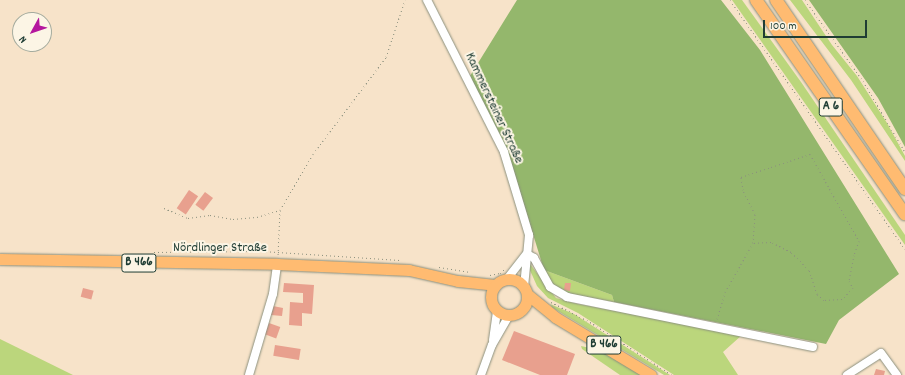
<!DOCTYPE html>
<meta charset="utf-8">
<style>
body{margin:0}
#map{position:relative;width:905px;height:375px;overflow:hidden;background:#f7e3c9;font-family:Dekko,sans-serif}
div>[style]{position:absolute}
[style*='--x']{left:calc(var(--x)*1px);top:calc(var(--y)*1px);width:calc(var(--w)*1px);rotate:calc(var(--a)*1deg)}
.green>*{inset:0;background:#bbd67c}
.forest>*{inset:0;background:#94b76c}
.building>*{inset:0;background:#e8a08e;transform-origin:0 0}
.path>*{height:1px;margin-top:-0.5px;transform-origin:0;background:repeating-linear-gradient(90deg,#8b907e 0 1px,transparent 0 4px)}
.roads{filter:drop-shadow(0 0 1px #8b907e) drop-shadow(0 0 1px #8b907e)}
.minor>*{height:8px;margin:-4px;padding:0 4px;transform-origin:4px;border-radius:4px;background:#fff}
.major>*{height:11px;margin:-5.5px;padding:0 5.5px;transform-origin:5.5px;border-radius:5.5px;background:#ffbb71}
.major>.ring{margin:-5.5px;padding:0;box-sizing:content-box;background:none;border:11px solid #ffbb71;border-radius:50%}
.highway>*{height:12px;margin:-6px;padding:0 6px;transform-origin:6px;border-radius:6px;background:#ffbb71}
span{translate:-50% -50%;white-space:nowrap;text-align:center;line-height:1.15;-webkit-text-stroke:4px #fcf5e5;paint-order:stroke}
.shield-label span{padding:1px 3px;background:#fcf5e5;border:1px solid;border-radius:3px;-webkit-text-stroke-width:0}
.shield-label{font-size:13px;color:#1f3d34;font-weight:700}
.street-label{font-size:14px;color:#1f3d34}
.north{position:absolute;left:12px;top:12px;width:40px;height:40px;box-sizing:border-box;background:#fcf5e5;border:1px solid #a4ab9e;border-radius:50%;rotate:230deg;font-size:11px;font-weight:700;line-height:16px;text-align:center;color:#1f3d34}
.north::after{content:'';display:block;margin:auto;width:14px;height:18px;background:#b5179e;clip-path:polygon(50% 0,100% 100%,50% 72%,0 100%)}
.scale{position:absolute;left:763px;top:20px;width:104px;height:18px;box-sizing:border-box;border:2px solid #1f3d34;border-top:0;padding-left:5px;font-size:12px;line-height:14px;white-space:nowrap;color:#1f3d34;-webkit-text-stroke:3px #fcf5e5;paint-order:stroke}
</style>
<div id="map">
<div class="green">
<div style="clip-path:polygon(732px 0,742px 0,801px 82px,905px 235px,905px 245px)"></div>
<div style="clip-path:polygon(790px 0,802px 0,832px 45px,857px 76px,887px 123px,905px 156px,905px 161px,851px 80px)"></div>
<div style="clip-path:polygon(530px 264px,556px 298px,578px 304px,742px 335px,723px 352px,738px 375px,674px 375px,578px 313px,548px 298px,537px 286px,529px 268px)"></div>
<div style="clip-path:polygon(544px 270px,612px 295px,614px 302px,566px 293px,551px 284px)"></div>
<div style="clip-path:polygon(550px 304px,574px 314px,670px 375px,664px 375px,553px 308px)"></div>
<div style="clip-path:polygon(0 339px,73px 375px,0 375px)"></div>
<div style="clip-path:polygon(581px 346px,603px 351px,644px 375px,620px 375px,582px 349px)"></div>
</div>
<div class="forest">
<div style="clip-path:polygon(517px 0,721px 0,760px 50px,899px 274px,839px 320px,826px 344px,614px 302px,612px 295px,544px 270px,514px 172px,470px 76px)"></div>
<div style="clip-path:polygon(809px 0,905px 0,905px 147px,878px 98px)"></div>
</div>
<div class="building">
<div style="left:189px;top:190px;width:11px;height:22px;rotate:34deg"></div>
<div style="left:205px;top:192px;width:10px;height:16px;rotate:37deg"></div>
<div style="clip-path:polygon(284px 283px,314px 285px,312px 314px,302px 313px,302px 326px,289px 325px,290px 302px,303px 303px,303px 293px,283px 292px)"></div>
<div style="clip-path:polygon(565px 283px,571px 283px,570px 291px,564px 290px)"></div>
<div style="left:83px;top:288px;width:11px;height:9px;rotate:15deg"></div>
<div style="clip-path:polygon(273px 306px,283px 308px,282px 316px,271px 315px)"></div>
<div style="left:269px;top:323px;width:12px;height:12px;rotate:20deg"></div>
<div style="clip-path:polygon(514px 331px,575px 354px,567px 375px,540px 375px,502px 360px)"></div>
<div style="left:275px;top:345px;width:26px;height:11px;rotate:9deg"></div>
<div style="clip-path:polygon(876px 369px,885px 371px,884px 375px,874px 375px)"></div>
</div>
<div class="path">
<div style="--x:730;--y:0;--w:304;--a:54.9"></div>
<div style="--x:805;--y:0;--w:100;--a:54.4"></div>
<div style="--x:863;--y:81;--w:82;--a:59.4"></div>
<div style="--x:164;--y:208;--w:26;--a:23"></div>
<div style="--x:188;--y:218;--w:22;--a:-8"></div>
<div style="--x:210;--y:215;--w:23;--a:10"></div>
<div style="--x:233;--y:219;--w:24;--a:-5"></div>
<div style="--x:257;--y:217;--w:24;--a:-17"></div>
<div style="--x:280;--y:210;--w:45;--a:92.5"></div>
<div style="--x:280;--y:210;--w:65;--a:-59.5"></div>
<div style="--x:313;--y:154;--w:121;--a:-53"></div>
<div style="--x:386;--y:57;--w:60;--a:-71.6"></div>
<div style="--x:154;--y:252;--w:108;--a:-0.5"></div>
<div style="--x:262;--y:251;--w:138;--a:3.7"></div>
<div style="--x:439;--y:267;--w:30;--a:9"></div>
<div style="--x:490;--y:275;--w:10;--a:-11"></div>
<div style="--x:500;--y:273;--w:6;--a:-39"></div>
<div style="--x:551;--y:302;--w:44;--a:27.1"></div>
<div style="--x:590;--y:322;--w:98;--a:32.9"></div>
<div style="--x:717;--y:319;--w:28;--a:-73"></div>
<div style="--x:725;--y:292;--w:56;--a:-60.3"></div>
<div style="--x:753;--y:243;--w:29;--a:-86"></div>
<div style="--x:755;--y:214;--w:27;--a:-117"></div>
<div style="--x:743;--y:190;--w:13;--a:-99"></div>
<div style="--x:741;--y:177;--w:73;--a:-18.4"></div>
<div style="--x:810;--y:154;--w:100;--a:60.6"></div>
<div style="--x:859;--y:241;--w:15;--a:110"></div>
<div style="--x:854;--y:255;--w:26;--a:101"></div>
<div style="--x:849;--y:281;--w:8;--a:60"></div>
<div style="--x:853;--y:288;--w:16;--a:135"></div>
<div style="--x:842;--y:299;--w:18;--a:177"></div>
<div style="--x:824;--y:300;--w:9;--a:-139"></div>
<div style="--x:817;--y:294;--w:25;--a:-108"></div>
<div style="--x:809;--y:270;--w:25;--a:-135"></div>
<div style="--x:791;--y:252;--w:22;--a:-153"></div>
<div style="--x:771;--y:242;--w:18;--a:177"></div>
</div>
<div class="roads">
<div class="minor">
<div style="--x:427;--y:0;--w:170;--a:63.1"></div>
<div style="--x:504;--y:152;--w:87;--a:73.2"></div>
<div style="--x:529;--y:235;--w:52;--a:95.5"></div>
<div style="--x:527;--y:254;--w:8;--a:30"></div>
<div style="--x:534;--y:258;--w:33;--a:61"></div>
<div style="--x:550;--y:287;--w:20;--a:30"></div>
<div style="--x:567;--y:297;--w:251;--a:11.5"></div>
<div style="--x:507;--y:279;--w:31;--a:-52"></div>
<div style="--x:493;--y:340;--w:29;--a:-82"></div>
<div style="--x:249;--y:375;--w:84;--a:-73.5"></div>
<div style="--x:273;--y:294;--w:30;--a:-82"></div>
<div style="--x:481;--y:375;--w:32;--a:-70"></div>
<div style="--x:492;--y:345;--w:34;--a:-60"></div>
<div style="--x:847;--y:375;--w:40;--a:-32.9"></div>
<div style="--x:881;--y:353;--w:27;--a:54"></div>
</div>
<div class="major">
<div style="--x:0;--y:259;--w:277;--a:1"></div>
<div style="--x:277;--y:264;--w:132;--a:2.6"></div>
<div style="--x:409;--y:270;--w:50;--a:12.7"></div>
<div style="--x:458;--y:281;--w:37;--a:6"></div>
<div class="ring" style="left:491px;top:279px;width:25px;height:25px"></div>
<div style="--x:527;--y:294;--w:36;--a:39"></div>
<div style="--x:555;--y:317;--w:112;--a:31.1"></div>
</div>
<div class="highway">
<div style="--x:756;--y:0;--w:261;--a:55.2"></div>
<div style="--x:776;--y:0;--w:229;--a:55.7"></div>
</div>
</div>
<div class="shield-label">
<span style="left:831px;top:107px">A 6</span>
<span style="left:139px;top:263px">B 466</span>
<span style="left:604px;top:345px">B 466</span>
</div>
<div class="street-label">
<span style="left:494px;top:108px;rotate:65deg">Kammersteiner Straße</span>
<span style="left:220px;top:248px">Nördlinger Straße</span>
</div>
<div class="north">N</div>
<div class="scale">100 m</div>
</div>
